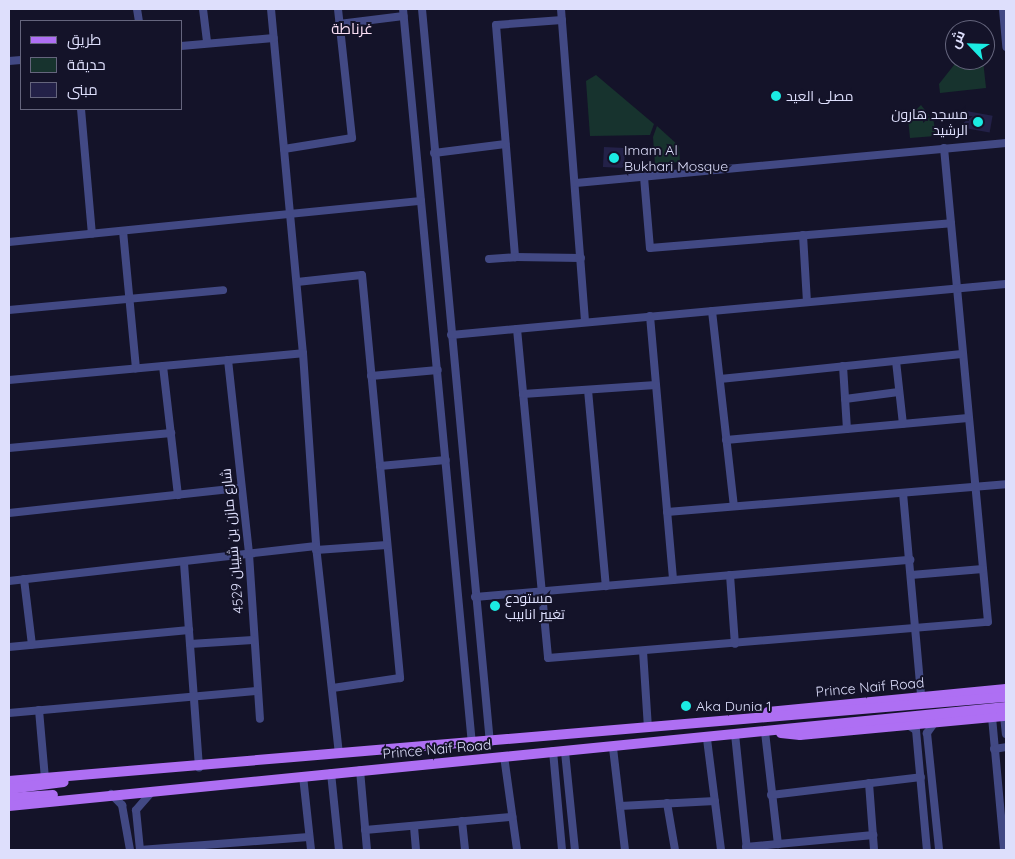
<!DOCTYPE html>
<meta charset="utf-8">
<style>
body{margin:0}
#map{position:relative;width:1015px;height:859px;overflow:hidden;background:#141329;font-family:Quicksand,Cairo,sans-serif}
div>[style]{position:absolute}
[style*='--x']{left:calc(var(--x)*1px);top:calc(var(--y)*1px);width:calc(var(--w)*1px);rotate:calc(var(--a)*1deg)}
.green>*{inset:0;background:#17332e}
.building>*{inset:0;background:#232148;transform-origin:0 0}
.minor>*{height:8px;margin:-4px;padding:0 4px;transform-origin:4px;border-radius:4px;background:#424984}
.major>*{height:10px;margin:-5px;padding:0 5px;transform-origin:5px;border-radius:5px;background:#ae6ff3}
.dots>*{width:14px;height:14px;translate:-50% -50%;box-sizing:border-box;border:2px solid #141329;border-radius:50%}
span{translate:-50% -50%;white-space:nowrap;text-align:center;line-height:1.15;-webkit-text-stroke:4px #141329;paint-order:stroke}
.poi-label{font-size:14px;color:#dedffc}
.left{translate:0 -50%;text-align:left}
.right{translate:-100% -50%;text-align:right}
.street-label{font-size:14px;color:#dedffc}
.neighbourhood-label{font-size:15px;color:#fce0f6}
.frame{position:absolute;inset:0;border:10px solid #dedffc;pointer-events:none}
.legend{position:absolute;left:20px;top:20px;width:162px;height:90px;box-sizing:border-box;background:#141329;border:1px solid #65657d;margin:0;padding:6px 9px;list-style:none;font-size:15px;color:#dedffc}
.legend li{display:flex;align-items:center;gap:10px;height:25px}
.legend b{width:25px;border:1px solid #65657d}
.north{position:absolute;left:945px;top:20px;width:50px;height:50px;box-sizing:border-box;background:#141329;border:1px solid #65657d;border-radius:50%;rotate:294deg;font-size:14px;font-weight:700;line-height:20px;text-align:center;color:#dedffc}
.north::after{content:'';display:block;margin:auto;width:18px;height:22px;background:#1bebe3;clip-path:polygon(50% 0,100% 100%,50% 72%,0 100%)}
</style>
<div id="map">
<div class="green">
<div style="clip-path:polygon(958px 60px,983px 60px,986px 88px,940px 93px,939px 84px)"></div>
<div style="clip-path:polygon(596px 75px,654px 124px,650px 135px,590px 136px,586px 81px)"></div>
<div style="clip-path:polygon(921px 105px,934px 122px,935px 136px,910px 138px,908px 118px)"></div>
<div style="clip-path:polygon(657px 126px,679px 146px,680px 162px,655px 164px,653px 137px)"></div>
</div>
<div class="building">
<div style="left:966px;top:111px;width:27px;height:17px;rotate:10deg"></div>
<div style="left:604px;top:147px;width:21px;height:20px;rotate:3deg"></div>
</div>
<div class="minor">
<div style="--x:137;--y:9;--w:12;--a:81"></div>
<div style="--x:203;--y:9;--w:34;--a:83"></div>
<div style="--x:271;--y:9;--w:345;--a:84.7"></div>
<div style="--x:303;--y:353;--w:193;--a:86.1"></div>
<div style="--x:316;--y:546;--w:209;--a:83.7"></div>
<div style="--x:403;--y:9;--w:739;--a:84.64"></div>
<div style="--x:422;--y:9;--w:737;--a:84.71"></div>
<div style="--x:561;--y:9;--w:314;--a:85.6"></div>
<div style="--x:1003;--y:9;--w:38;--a:85"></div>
<div style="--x:562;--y:20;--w:66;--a:175.7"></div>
<div style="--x:496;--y:25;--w:233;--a:85.3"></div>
<div style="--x:515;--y:257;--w:66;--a:0.9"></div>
<div style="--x:339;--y:24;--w:65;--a:-7"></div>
<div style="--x:181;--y:46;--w:93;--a:-4.9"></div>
<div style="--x:9;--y:61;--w:12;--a:-5"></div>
<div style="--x:81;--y:109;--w:125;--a:85"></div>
<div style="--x:284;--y:149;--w:69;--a:-9.2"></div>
<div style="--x:352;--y:138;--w:130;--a:-96.2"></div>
<div style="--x:434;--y:153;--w:72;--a:-7.2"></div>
<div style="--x:644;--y:177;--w:71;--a:85.2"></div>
<div style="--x:650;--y:248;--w:302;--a:-4.7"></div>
<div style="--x:576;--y:183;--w:432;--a:-5.3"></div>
<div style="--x:123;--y:231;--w:138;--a:84.6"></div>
<div style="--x:803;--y:235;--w:67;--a:86.6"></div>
<div style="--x:9;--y:242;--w:414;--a:-5.7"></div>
<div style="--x:489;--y:259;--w:26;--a:-4"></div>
<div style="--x:297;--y:282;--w:65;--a:-6.1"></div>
<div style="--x:362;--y:275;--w:405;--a:84.6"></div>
<div style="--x:400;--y:678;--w:68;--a:171.5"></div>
<div style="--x:9;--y:310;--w:215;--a:-5.3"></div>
<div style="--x:712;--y:311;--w:196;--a:83.6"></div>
<div style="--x:650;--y:316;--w:265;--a:85"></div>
<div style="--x:517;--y:329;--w:330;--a:84.6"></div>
<div style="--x:548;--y:658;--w:441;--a:-4.7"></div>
<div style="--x:988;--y:622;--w:476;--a:-95.3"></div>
<div style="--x:451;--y:335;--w:557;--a:-5.25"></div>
<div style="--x:228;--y:360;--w:195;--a:83.8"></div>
<div style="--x:249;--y:554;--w:165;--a:86.2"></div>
<div style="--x:896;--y:361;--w:63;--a:83.7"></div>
<div style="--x:163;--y:366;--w:130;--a:83.4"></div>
<div style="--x:843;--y:366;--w:63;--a:86.4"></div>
<div style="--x:371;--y:376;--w:67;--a:-5.1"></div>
<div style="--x:720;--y:379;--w:243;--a:-5.9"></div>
<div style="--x:9;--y:380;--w:295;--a:-5.2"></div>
<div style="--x:588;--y:390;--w:197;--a:84.8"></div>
<div style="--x:523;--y:394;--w:133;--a:-3.9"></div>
<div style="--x:845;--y:399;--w:54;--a:-7.4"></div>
<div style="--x:726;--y:440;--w:243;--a:-5.2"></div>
<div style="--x:9;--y:448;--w:163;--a:-5.3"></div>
<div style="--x:380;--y:466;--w:66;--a:-5.2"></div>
<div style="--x:903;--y:493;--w:204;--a:84.9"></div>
<div style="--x:667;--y:512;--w:340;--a:-4.7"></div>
<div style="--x:9;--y:513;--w:232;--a:-6.2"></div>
<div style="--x:316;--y:550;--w:71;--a:-4"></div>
<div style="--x:184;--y:563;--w:205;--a:85.8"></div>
<div style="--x:730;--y:575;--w:69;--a:85.9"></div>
<div style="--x:911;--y:575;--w:72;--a:-4.8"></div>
<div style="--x:24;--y:579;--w:66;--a:83.1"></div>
<div style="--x:9;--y:581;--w:309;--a:-6.5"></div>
<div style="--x:475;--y:597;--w:437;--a:-4.9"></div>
<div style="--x:190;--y:644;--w:63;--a:-3.6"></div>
<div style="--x:9;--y:647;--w:181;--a:-5.4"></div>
<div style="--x:643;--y:651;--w:77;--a:86.3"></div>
<div style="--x:39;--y:710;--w:68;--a:85"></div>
<div style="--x:9;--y:713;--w:249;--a:-5.1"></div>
<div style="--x:1004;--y:716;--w:18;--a:84"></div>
<div style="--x:992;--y:717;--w:134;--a:84.8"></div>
<div style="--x:935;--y:722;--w:14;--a:126"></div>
<div style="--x:927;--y:733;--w:118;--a:84.1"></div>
<div style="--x:908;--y:725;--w:9;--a:32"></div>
<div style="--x:916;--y:730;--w:121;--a:84.8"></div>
<div style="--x:765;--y:732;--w:113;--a:83.4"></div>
<div style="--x:735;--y:734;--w:117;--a:84.1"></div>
<div style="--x:707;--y:739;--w:112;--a:82.8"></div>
<div style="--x:613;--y:748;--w:103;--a:83.3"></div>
<div style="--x:994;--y:749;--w:12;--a:-9"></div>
<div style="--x:553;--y:751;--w:99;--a:84.8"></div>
<div style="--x:565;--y:752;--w:99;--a:84.2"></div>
<div style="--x:504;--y:756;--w:95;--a:82.1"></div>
<div style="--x:360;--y:770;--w:80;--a:85"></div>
<div style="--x:331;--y:773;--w:77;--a:84.1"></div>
<div style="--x:303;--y:776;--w:74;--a:83.8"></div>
<div style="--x:869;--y:783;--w:67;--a:85.7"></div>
<div style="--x:111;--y:794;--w:16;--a:45"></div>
<div style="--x:122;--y:805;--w:46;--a:79.9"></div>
<div style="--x:771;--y:795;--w:151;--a:-6.8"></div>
<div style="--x:667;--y:803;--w:48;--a:80.3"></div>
<div style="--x:620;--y:806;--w:95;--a:-3"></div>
<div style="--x:462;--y:821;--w:29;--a:84"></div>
<div style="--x:414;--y:827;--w:23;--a:85"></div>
<div style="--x:365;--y:830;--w:148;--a:-5.1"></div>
<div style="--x:746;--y:847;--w:128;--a:-5.4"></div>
<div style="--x:140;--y:850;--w:169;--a:-4.4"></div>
<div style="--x:140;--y:850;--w:40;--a:-95.7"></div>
<div style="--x:136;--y:810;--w:23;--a:-49"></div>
</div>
<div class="major">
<div style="--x:768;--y:712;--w:239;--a:-5.5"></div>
<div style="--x:781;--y:733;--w:19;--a:6"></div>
<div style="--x:800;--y:735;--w:207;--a:-5.3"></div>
<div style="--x:9;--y:781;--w:1001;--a:-4.82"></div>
<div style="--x:9;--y:789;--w:55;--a:-7.3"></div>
<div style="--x:9;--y:798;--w:44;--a:-3.9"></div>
<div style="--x:9;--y:806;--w:1002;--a:-5.67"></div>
</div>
<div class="dots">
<div style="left:776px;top:96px;background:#1bebe3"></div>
<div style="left:978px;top:122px;background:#1bebe3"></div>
<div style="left:614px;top:158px;background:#1bebe3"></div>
<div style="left:495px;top:606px;background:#1bebe3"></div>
<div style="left:686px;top:706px;background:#1bebe3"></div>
</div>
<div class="poi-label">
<span class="left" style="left:786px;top:96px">مصلى العيد</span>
<span class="right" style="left:968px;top:122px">مسجد هارون<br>الرشيد</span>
<span class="left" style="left:624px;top:158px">Imam Al<br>Bukhari Mosque</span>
<span class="left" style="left:505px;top:606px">مستودع<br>تغيير انابيب</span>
<span class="left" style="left:696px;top:706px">Aka Dunia 1</span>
</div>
<div class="street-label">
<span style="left:232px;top:541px;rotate:-95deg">شارع مازن بن شيبان 4529</span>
<span style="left:870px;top:687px;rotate:-5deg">Prince Naif Road</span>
<span style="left:437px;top:749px;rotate:-5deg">Prince Naif Road</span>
</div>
<div class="neighbourhood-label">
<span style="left:352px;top:29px">غرناطة</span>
</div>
<div class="frame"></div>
<ul class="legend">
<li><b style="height:6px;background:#ae6ff3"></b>طريق</li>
<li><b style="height:14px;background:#17332e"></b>حديقة</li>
<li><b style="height:14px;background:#232148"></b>مبنى</li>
</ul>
<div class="north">ش</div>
</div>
